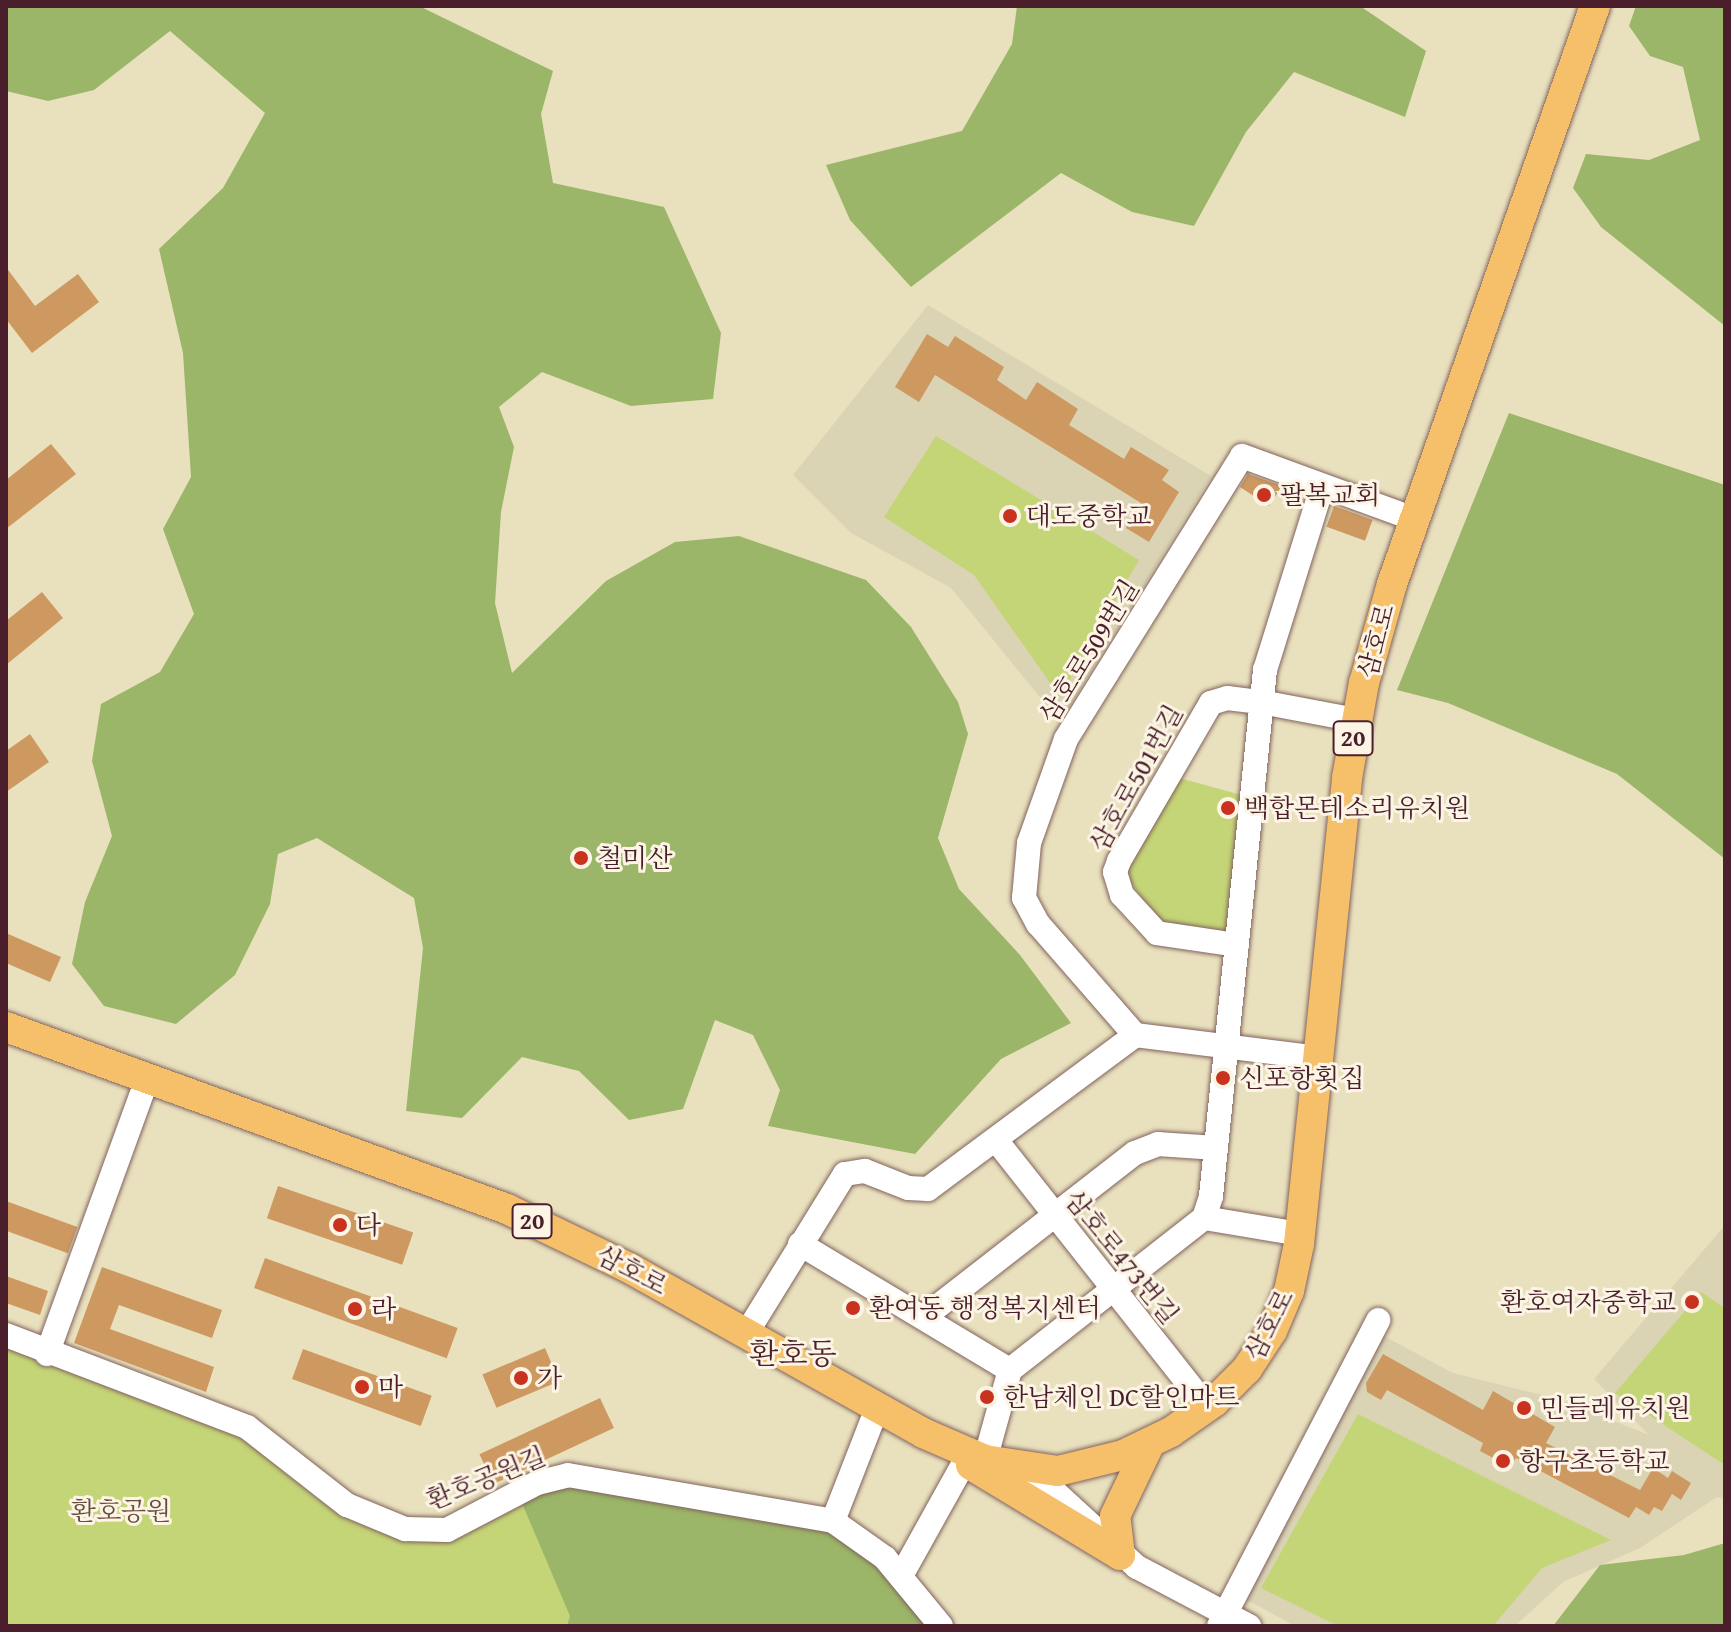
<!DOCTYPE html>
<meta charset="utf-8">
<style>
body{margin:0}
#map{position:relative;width:1731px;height:1632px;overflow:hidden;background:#e9e1be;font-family:"Gentium Book Plus","Noto Serif KR",serif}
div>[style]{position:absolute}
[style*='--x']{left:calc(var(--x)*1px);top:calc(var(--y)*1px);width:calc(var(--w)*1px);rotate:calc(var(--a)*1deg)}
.built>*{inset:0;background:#dad4b5}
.green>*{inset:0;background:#c4d577}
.forest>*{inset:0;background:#9bb668}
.building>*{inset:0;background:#ce9961;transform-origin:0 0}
.roads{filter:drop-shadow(0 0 2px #82635e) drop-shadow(0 0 2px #82635e)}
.minor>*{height:24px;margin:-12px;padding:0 12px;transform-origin:12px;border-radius:12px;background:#fff}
.major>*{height:30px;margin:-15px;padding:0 15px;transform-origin:15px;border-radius:15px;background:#f6c06b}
.dots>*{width:22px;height:22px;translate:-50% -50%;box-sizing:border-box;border:4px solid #fcf5e5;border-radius:50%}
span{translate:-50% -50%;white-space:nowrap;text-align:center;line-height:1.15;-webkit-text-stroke:6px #fcf5e5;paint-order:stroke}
.shield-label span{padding:2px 6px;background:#fcf5e5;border:2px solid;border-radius:6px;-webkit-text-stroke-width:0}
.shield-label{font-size:24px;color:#4a1f2b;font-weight:700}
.poi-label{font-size:26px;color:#4a1f2b}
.left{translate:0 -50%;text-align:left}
.right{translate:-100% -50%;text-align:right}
.street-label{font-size:26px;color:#4a1f2b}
.park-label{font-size:26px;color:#684c3e}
.quarter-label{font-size:30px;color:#4a1f2b}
.frame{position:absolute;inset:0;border:8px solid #4a1f2b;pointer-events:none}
</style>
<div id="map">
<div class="built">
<div style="clip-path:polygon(928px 305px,1211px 476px,1060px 722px,951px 588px,851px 533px,793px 475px)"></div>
<div style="clip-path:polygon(1725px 1225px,1725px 1499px,1717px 1497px,1640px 1548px,1563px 1582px,1515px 1626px,1295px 1626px,1245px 1599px,1384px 1336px,1453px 1373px,1559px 1399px,1649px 1435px,1594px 1379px)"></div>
</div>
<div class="green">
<div style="clip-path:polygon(936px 436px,1139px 560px,1060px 697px,974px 575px,884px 517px)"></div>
<div style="clip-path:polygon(1176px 777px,1245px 796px,1230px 934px,1173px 930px,1158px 921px,1125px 874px)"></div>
<div style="clip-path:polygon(1701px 1292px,1725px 1308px,1725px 1465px,1615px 1393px)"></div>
<div style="clip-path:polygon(6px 1343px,221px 1426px,269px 1453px,317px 1498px,349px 1519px,398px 1539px,448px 1539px,536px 1493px,929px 1626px,6px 1626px)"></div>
<div style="clip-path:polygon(1358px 1414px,1611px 1540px,1542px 1568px,1493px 1626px,1338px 1626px,1261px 1588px)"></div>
</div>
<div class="forest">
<div style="clip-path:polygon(6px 6px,419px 6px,553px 71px,541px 114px,553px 183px,664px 207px,721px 333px,713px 399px,631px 406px,542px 372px,499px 407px,514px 447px,501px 512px,495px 603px,512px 673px,606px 581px,675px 542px,739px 536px,866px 580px,911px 627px,958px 702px,968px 734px,938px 838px,959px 889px,1020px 955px,1071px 1023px,1001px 1059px,915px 1154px,768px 1126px,780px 1090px,753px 1035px,715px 1020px,683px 1109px,629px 1120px,579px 1071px,522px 1057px,462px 1118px,406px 1111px,423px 948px,414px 898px,317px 838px,278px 854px,270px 904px,235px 975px,176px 1024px,104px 1006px,72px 964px,85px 902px,112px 836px,92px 761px,101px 704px,160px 672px,194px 614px,163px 529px,191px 477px,183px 353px,159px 249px,223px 188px,265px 113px,170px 31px,94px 90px,48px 101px,6px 91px)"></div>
<div style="clip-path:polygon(1017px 6px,1360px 6px,1426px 51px,1405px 117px,1294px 72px,1246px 132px,1194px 226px,1132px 212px,1061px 173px,911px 287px,850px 220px,826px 165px,962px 131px,1012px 44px)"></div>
<div style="clip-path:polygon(1636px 6px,1725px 6px,1725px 326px,1601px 227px,1573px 188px,1586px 154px,1649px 160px,1700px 140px,1683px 67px,1650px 56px,1629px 26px)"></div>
<div style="clip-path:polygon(1509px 413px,1725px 485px,1725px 859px,1617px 774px,1448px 703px,1397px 690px)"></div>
<div style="clip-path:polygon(579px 1482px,821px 1526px,874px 1560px,929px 1626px,567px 1626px,570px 1616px,521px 1501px)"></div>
<div style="clip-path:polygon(1725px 1543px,1725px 1626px,1553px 1626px,1600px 1565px,1684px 1555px)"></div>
</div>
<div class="building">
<div style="clip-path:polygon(6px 267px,35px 306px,78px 274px,99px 302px,32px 353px,6px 319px)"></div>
<div style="clip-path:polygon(927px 334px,948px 347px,955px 336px,1004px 367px,997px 380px,1026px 400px,1037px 382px,1078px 409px,1069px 425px,1124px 459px,1131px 447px,1169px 470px,1162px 480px,1179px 492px,1149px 542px,1126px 528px,1141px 503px,935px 375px,919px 402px,895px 387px)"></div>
<div style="clip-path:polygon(51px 444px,76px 474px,6px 529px,6px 480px)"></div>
<div style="clip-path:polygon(1248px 474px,1282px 486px,1269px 506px,1240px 487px)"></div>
<div style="left:1334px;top:506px;width:41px;height:22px;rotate:20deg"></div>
<div style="clip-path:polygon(42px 592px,63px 618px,6px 665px,6px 621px)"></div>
<div style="clip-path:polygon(30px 734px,49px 762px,6px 792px,6px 751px)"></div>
<div style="clip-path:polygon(6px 933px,61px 957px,50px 982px,6px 963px)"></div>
<div style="left:278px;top:1186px;width:143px;height:34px;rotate:19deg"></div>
<div style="left:6px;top:1201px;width:76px;height:28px;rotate:20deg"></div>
<div style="left:265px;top:1258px;width:205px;height:32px;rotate:20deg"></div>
<div style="clip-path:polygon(102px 1267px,222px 1310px,212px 1338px,119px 1305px,110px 1329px,214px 1367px,206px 1392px,74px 1343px)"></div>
<div style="clip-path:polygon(6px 1276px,48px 1291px,40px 1315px,6px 1303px)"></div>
<div style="left:545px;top:1348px;width:36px;height:68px;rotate:67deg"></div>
<div style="left:303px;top:1349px;width:137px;height:32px;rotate:20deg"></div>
<div style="clip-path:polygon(1383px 1354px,1483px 1410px,1493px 1391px,1555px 1427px,1546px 1443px,1640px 1490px,1653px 1468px,1668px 1478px,1672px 1471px,1691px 1483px,1681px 1500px,1672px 1494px,1662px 1511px,1654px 1507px,1649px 1515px,1636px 1507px,1629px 1518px,1516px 1458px,1510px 1467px,1480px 1451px,1483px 1443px,1387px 1390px,1381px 1400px,1367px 1392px,1366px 1383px)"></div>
<div style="left:600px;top:1398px;width:33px;height:133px;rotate:65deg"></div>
</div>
<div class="roads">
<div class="minor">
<div style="--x:1237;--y:945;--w:81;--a:-171.5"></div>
<div style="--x:1157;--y:933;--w:52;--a:-132.6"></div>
<div style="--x:1122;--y:895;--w:24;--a:-107"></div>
<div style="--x:1115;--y:872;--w:12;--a:-70"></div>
<div style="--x:1119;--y:861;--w:183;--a:-59.8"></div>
<div style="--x:1211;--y:703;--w:17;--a:-17"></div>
<div style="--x:1227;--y:698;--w:34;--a:7"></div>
<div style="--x:1261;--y:702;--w:97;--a:10.7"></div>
<div style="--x:1135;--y:1035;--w:147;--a:-131.1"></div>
<div style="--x:1038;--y:924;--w:30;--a:-118"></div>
<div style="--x:1024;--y:898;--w:55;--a:-84.8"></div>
<div style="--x:1029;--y:843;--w:110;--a:-70.4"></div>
<div style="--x:1066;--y:739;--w:333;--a:-58.1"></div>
<div style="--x:1242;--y:456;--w:183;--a:20.1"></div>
<div style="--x:996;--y:1140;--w:340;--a:51.7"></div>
<div style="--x:1204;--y:1218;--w:97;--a:9.5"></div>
<div style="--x:800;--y:1244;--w:245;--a:31"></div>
<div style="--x:1010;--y:1370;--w:246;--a:-38.1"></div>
<div style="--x:1204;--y:1218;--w:23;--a:-72"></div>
<div style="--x:1211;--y:1196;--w:529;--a:-84.14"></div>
<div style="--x:1265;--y:670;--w:192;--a:-72.7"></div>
<div style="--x:924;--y:1317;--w:267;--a:-37.9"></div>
<div style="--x:1135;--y:1153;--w:25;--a:-21"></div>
<div style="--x:1158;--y:1144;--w:58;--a:3.9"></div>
<div style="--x:746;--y:1334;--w:188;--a:-58.3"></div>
<div style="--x:845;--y:1174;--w:20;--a:-9"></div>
<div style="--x:865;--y:1171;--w:46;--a:21.6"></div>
<div style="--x:908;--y:1188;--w:20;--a:3"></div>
<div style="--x:928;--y:1189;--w:258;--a:-36.6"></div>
<div style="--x:1135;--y:1035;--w:185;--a:7.1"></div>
<div style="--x:6;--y:1335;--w:258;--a:20.9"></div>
<div style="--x:247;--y:1427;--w:127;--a:38"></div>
<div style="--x:347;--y:1505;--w:63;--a:22.5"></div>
<div style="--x:405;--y:1529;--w:42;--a:1.4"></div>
<div style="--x:447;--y:1530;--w:102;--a:-27.6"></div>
<div style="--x:537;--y:1483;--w:32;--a:-14"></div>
<div style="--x:568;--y:1475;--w:269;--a:9.8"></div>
<div style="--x:833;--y:1521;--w:64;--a:35.4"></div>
<div style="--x:885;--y:1558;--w:88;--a:50.5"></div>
<div style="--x:47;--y:1354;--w:295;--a:-70"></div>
<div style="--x:985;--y:1460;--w:93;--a:-74.5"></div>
<div style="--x:1031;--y:1470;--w:144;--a:42.5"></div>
<div style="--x:1137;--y:1567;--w:127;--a:27.8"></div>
<div style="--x:833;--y:1521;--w:121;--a:-68.7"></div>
<div style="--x:901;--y:1576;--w:132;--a:-60.9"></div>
<div style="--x:1219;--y:1626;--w:345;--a:-62.5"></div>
</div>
<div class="major">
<div style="--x:6;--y:1027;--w:533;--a:19.96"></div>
<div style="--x:507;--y:1209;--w:138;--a:25.8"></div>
<div style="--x:631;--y:1269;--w:335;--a:29.3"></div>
<div style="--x:923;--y:1433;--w:68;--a:23.5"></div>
<div style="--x:985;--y:1460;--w:74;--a:8.6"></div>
<div style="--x:1058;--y:1471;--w:67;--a:-13.8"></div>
<div style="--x:1123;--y:1455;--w:53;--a:-25.6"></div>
<div style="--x:1171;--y:1432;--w:52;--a:-34.9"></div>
<div style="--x:1214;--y:1402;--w:47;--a:-45"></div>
<div style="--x:1247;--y:1369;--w:45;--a:-56.7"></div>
<div style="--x:1272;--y:1331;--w:43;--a:-67"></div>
<div style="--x:1289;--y:1291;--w:48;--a:-78"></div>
<div style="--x:1299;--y:1244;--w:468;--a:-84.1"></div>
<div style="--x:1347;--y:778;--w:97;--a:-79.9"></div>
<div style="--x:1364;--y:683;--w:103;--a:-74.2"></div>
<div style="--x:1392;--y:584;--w:613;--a:-70.65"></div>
<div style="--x:971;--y:1465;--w:174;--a:31.1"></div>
<div style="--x:1120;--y:1555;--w:39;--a:-97"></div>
<div style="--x:1115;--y:1516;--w:79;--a:-64.4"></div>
</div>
</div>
<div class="dots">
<div style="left:1264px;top:495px;background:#c8321e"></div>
<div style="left:1010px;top:516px;background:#c8321e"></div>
<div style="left:1228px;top:808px;background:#c8321e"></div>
<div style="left:581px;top:858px;background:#c8321e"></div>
<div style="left:1223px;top:1078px;background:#c8321e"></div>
<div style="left:340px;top:1225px;background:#c8321e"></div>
<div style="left:1692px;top:1302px;background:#c8321e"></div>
<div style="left:853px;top:1308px;background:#c8321e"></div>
<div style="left:355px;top:1309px;background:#c8321e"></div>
<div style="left:521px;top:1378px;background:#c8321e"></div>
<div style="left:362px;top:1387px;background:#c8321e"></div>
<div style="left:987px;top:1397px;background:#c8321e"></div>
<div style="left:1524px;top:1408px;background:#c8321e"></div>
<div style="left:1503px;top:1461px;background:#c8321e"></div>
</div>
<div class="shield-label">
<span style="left:1353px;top:738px">20</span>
<span style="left:532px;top:1221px">20</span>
</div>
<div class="poi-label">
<span class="left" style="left:1280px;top:495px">팔복교회</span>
<span class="left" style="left:1026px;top:516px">대도중학교</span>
<span class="left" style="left:1244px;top:808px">백합몬테소리유치원</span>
<span class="left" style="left:597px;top:858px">철미산</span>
<span class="left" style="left:1239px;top:1078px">신포항횟집</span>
<span class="left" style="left:356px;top:1225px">다</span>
<span class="right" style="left:1676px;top:1302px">환호여자중학교</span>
<span class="left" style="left:869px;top:1308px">환여동 행정복지센터</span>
<span class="left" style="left:371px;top:1309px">라</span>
<span class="left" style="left:537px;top:1378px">가</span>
<span class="left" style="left:378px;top:1387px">마</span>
<span class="left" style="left:1003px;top:1397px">한남체인 DC할인마트</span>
<span class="left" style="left:1540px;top:1408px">민들레유치원</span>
<span class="left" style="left:1519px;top:1461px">항구초등학교</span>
</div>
<div class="street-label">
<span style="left:1376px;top:641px;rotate:-75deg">삼호로</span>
<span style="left:1089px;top:651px;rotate:-58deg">삼호로509번길</span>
<span style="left:1136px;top:778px;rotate:-61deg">삼호로501번길</span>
<span style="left:1122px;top:1257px;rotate:51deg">삼호로473번길</span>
<span style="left:632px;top:1270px;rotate:28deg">삼호로</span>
<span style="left:1269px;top:1325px;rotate:-63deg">삼호로</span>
<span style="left:486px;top:1478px;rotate:-22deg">환호공원길</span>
</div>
<div class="park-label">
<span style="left:121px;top:1511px">환호공원</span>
</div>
<div class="quarter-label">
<span style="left:793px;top:1353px">환호동</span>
</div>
<div class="frame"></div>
</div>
